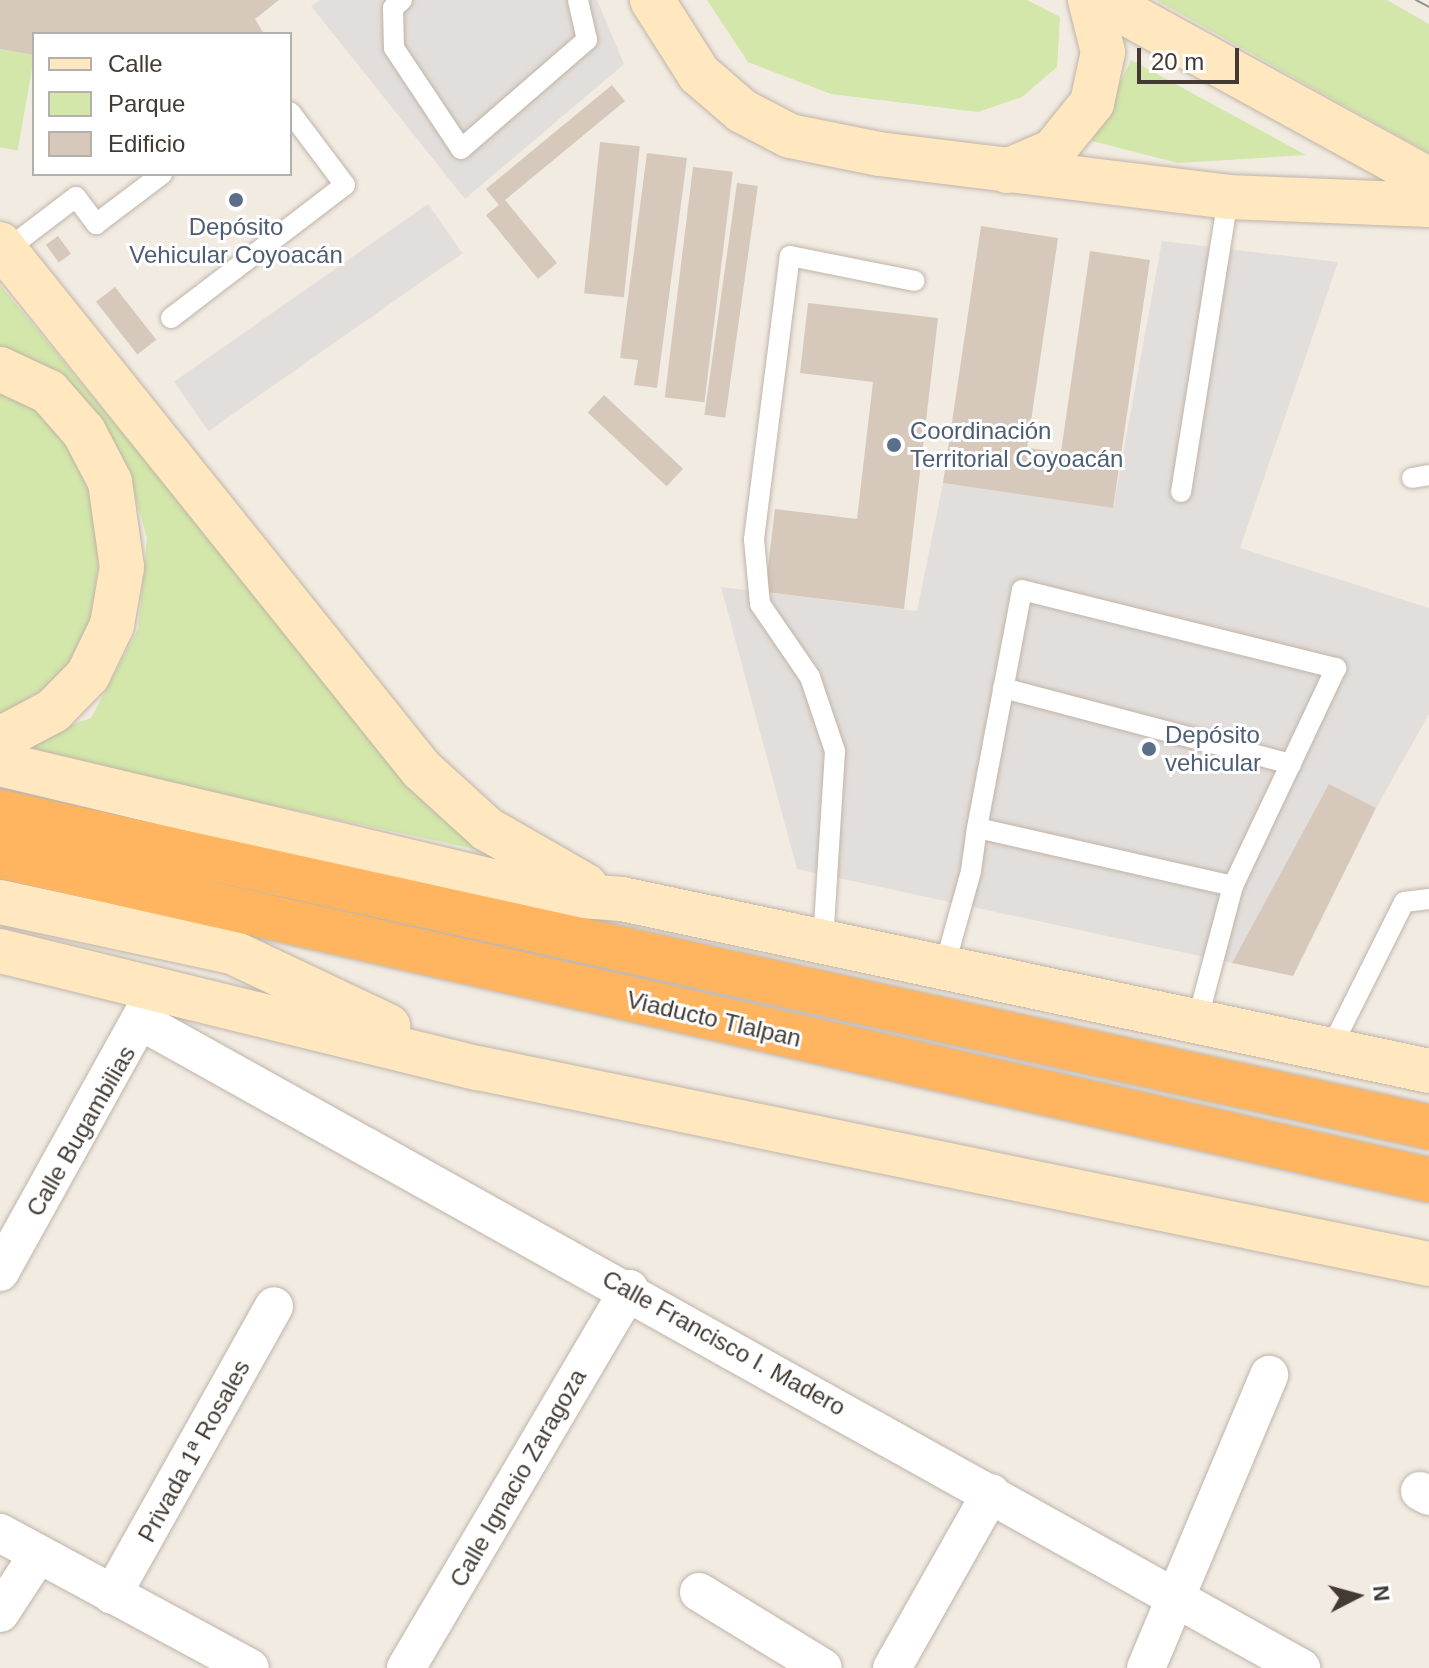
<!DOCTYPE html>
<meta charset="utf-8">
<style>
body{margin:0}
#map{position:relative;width:1429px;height:1668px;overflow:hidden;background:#f1ebe2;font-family:Arial,sans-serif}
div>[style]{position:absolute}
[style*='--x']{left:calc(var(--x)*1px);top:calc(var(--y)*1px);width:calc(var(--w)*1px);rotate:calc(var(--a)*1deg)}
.green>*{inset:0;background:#d3e7aa;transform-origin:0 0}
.parking>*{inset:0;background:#e2dedb;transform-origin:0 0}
.building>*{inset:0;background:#d6c8bb;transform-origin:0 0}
.roads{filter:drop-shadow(0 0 2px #c0b4a8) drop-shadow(0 0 2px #c0b4a8)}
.service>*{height:20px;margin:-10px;padding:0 10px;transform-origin:10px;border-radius:10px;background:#fff}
.minor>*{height:38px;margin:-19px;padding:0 19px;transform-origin:19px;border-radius:19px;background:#fff}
.secondary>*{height:44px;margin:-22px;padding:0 22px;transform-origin:22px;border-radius:22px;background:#ffe7bf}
.motorway>*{height:44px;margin:-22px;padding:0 22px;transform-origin:22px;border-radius:22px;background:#ffb560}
.tram>*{height:2px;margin:-1px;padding:0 1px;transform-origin:1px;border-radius:1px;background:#939393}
.dots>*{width:22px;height:22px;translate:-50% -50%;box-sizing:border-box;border:4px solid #fff;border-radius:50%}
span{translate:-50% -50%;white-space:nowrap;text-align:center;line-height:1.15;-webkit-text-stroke:6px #fff;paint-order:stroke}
.service-label{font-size:24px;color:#4e5e75}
.left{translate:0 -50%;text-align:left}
.street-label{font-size:24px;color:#433b33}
.legend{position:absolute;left:32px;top:32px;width:260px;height:144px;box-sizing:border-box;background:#fff;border:2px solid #b4b1ad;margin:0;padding:10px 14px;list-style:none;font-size:24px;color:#433b33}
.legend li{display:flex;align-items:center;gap:16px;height:40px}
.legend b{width:40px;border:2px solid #b4b1ad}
.north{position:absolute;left:1317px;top:1556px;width:80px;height:80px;-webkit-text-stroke:6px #fff;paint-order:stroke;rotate:84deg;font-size:22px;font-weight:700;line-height:32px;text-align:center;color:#433b33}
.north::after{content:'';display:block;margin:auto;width:28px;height:36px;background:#433b33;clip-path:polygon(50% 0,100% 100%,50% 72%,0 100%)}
.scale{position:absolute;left:1137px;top:48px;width:102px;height:36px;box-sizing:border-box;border:4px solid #433b33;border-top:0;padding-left:10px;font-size:24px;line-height:28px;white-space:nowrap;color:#433b33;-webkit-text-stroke:6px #fff;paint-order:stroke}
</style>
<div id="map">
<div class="green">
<div style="clip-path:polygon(707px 0,1027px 0,1060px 17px,1057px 67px,1022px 97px,978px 112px,831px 94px,748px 62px)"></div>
<div style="clip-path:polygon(1156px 0,1387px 0,1429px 24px,1429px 153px)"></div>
<div style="left:0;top:49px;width:35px;height:97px;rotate:10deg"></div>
<div style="clip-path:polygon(1131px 60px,1306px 155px,1178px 163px,1092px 141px)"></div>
<div style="clip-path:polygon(0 285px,430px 804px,521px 859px,6px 748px,91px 718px,138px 629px,147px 538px,127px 467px,61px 380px,0 347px)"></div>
<div style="clip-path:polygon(0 392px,54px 420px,90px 482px,100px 553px,90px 627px,60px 679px,0 715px)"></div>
</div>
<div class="parking">
<div style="clip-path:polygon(320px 0,597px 0,624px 64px,465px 199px,311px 6px)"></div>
<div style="left:428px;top:204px;width:60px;height:310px;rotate:55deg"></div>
<div style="clip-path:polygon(1162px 241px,1338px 262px,1240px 548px,1429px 608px,1429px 714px,1376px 808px,1329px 785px,1232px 963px,797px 869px,721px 587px,917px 611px,943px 483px,1113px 508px)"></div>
</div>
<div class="building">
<div style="clip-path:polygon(0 0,279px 0,255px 19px,264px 34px,34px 34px,34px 55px,0 49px)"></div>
<div style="clip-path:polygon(612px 85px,625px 101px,505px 200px,557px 263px,538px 279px,486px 215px,499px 205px,486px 189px)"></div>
<div style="left:600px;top:142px;width:40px;height:152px;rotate:6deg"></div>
<div style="clip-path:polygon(647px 153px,687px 158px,657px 388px,634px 385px,638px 360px,620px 358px)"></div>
<div style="left:693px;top:167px;width:40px;height:232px;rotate:7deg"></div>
<div style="left:737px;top:183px;width:21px;height:234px;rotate:8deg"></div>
<div style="clip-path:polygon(981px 226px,1058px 238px,1027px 448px,1061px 452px,1090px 251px,1150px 260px,1113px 508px,943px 483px)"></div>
<div style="left:58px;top:236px;width:22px;height:15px;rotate:54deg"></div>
<div style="left:115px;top:287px;width:67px;height:24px;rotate:52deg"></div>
<div style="clip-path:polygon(808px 303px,938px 318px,904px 609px,765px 592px,775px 509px,857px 519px,873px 382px,800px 373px)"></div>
<div style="left:604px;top:395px;width:108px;height:24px;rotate:43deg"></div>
<div style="clip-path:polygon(1329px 784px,1376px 808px,1293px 976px,1232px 963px)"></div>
</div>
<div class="roads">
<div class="service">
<div style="--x:402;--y:0;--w:12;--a:138"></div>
<div style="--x:393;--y:8;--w:40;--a:88.6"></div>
<div style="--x:394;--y:48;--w:121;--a:56.4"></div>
<div style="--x:461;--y:149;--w:167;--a:-40.9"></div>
<div style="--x:587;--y:40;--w:41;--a:-102.7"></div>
<div style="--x:5;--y:251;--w:89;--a:-37.3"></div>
<div style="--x:76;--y:197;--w:34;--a:53"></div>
<div style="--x:96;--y:224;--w:83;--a:-37.1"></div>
<div style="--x:171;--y:318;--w:219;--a:-37.4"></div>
<div style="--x:345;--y:185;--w:91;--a:-127"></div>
<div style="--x:1412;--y:478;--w:17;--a:-10"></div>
<div style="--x:1181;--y:492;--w:299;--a:-80.9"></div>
<div style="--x:1003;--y:688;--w:298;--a:14.8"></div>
<div style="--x:823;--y:942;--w:191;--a:-86.4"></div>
<div style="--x:835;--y:751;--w:78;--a:-108.7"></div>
<div style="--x:810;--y:677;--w:88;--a:-124.4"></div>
<div style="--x:760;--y:604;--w:65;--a:-95.3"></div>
<div style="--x:754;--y:539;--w:285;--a:-82.8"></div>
<div style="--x:790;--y:256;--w:127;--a:11.3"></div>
<div style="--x:944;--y:968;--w:101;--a:-74.4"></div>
<div style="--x:971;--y:871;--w:43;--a:-82.1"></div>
<div style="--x:977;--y:828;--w:242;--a:-79.3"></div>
<div style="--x:1022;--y:590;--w:324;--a:14"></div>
<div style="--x:1336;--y:668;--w:241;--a:115.3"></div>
<div style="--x:1233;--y:886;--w:262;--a:-167.2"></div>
<div style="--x:1197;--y:1022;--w:141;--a:-75.2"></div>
<div style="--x:1330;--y:1050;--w:165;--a:-63.4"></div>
<div style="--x:1404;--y:902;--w:25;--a:-7"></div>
</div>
<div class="minor">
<div style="--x:144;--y:1023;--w:1325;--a:29.14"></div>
<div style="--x:0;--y:1272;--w:313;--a:-61"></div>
<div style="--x:1420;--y:1491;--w:10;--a:29"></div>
<div style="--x:0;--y:1533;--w:284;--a:28.4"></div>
<div style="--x:699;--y:1592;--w:145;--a:31.5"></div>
<div style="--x:112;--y:1595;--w:331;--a:-60.7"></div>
<div style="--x:0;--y:1613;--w:69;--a:-56.8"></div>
<div style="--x:406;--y:1668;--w:440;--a:-59.5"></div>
<div style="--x:892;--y:1668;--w:201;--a:-60.5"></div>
<div style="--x:1146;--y:1668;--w:318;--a:-67.2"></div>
</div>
<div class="secondary">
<div style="--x:652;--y:0;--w:88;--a:57.6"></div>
<div style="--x:699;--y:74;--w:57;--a:40.7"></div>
<div style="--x:742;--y:111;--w:54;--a:27.5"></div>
<div style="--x:790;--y:136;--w:91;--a:11.4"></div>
<div style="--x:879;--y:154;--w:352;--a:7"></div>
<div style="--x:1228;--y:197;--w:201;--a:2.3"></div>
<div style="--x:1102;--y:0;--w:373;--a:28.8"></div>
<div style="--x:1007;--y:171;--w:50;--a:-23.5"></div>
<div style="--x:1053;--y:151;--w:62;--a:-50.9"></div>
<div style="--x:1092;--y:103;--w:52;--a:-77.8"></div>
<div style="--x:1103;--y:52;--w:54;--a:-104"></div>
<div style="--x:0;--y:244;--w:673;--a:51.27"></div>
<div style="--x:421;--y:769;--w:89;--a:42.3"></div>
<div style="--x:487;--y:829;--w:114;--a:29.9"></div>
<div style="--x:0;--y:369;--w:54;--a:25.1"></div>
<div style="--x:49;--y:392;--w:53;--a:48.8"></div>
<div style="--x:84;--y:432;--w:56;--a:62.5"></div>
<div style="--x:110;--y:482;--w:86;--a:82"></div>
<div style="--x:122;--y:567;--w:59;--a:99.8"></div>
<div style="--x:112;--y:625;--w:55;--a:115.6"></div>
<div style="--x:88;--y:675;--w:50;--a:134.2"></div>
<div style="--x:53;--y:711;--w:60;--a:152.2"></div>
<div style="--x:0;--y:764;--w:557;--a:13.39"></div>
<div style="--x:542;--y:893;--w:80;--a:4.3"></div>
<div style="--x:622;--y:899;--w:825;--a:12.03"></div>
<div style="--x:0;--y:902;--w:237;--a:12.2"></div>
<div style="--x:232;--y:952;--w:173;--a:25.4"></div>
<div style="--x:0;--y:951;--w:492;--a:13.8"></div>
<div style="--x:478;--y:1068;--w:971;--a:11.65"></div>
</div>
<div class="motorway">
<div style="--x:0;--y:812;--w:1463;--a:12.43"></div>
<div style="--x:0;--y:856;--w:1465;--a:12.77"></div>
</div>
</div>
<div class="tram">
<div style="--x:1416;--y:0;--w:15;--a:28"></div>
</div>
<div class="dots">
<div style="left:236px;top:200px;background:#5c6f8a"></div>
<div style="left:894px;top:445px;background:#5c6f8a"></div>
<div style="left:1149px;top:749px;background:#5c6f8a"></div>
</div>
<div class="service-label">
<span style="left:236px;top:241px">Depósito<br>Vehicular Coyoacán</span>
<span class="left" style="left:910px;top:445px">Coordinación<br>Territorial Coyoacán</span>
<span class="left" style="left:1165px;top:749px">Depósito<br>vehicular</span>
</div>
<div class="street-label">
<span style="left:714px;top:1019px;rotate:13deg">Viaducto Tlalpan</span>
<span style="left:81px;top:1131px;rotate:-60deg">Calle Bugambilias</span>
<span style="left:724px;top:1343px;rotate:29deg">Calle Francisco I. Madero</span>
<span style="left:194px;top:1451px;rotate:-61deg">Privada 1ª Rosales</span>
<span style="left:518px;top:1478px;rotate:-60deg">Calle Ignacio Zaragoza</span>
</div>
<ul class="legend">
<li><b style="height:10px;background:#ffe7bf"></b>Calle</li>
<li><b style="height:22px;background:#d3e7aa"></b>Parque</li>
<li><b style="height:22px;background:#d6c8bb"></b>Edificio</li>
</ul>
<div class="north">N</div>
<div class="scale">20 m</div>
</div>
